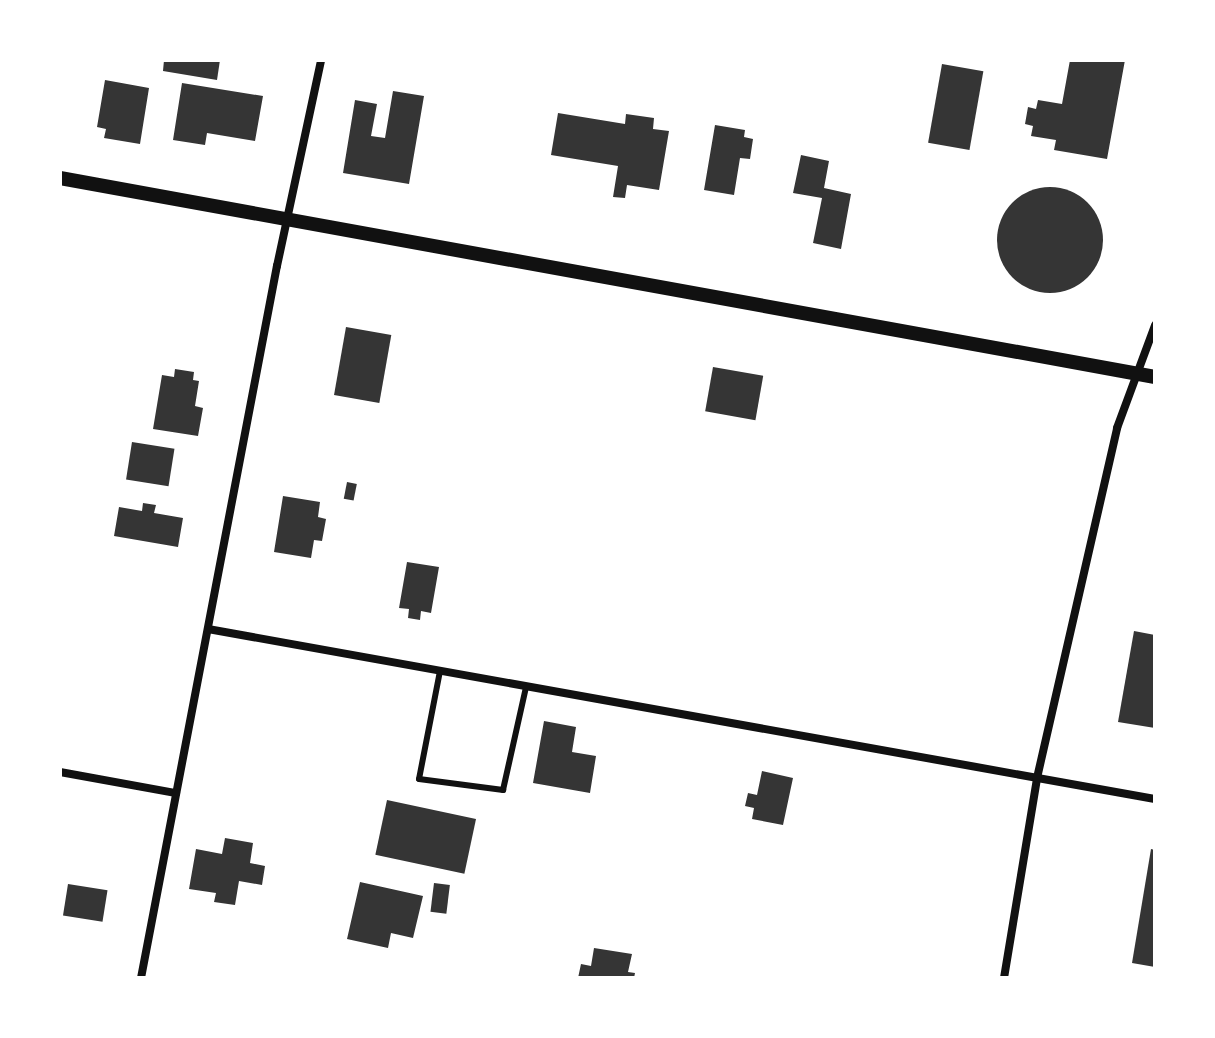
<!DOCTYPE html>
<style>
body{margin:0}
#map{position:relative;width:1215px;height:1038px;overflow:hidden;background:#fff;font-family:"Golos Text",sans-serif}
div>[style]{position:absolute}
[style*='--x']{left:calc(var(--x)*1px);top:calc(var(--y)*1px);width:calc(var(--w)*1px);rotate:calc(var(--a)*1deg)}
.building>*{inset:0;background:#353535;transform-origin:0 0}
.round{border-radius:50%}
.service>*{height:6px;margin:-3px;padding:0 3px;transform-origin:3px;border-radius:3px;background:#111}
.minor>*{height:8px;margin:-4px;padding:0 4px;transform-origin:4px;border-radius:4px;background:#111}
.tertiary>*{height:14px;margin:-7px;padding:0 7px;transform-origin:7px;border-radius:7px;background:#111}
span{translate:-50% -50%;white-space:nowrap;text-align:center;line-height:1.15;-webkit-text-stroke:6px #fff;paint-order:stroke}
.frame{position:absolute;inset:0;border:62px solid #fff;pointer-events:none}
</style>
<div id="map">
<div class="building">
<div style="clip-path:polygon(164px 60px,220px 60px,217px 80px,163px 71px)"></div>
<div style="clip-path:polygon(1070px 60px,1125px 60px,1107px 159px,1054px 150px,1056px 140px,1031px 136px,1033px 126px,1025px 124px,1028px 107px,1036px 109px,1038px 100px,1062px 104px)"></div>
<div style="left:942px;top:64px;width:42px;height:80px;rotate:10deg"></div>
<div style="clip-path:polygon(105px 80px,149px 88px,140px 144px,104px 138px,106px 129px,97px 127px)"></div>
<div style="clip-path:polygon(182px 83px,263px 96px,255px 141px,207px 133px,205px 145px,173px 140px)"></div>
<div style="clip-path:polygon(393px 91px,424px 96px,409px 184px,343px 173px,355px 100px,377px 104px,371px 136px,385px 138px)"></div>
<div style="clip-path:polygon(558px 113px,625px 124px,626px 114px,654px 118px,653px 129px,669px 131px,659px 190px,627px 185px,625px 198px,613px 197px,618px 166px,551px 155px)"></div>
<div style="clip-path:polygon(715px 125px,745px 130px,744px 137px,753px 139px,750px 159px,740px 158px,734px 195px,704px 190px)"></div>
<div style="clip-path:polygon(801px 155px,829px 161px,824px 188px,851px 194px,841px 249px,813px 243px,822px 198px,793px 193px)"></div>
<div class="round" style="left:997px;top:187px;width:106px;height:106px"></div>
<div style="left:346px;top:327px;width:46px;height:69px;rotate:10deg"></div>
<div style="left:713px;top:367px;width:51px;height:45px;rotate:10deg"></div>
<div style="clip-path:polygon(175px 369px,194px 372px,193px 380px,199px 381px,195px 406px,203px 408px,198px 436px,153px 429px,162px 375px,174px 377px)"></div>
<div style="left:132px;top:442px;width:43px;height:38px;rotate:9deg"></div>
<div style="left:347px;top:482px;width:10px;height:17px;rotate:11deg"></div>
<div style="clip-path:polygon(283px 496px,320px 502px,318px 517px,326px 519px,322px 541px,314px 540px,311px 558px,274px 552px)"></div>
<div style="clip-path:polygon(143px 503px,156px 505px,154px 513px,183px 518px,178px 547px,114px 536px,119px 507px,142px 511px)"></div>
<div style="clip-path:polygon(407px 562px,439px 567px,431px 613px,421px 611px,420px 620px,408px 618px,409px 609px,399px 608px)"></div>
<div style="clip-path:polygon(1134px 631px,1155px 635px,1155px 728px,1118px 722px)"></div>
<div style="clip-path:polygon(544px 721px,576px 727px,572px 752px,596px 756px,590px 793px,533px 783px)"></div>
<div style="clip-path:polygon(762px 771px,793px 778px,783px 825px,752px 819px,754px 808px,745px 806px,748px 793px,757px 795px)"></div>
<div style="left:387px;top:800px;width:91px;height:56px;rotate:12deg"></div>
<div style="clip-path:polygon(225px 838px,253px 843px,250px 863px,265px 866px,262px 885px,239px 881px,235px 905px,214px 902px,216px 893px,189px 889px,196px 849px,222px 854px)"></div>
<div style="clip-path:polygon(1151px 849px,1155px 850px,1155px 967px,1132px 963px)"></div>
<div style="clip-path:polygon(360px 882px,423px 896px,413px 938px,391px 933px,388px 948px,347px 939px)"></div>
<div style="left:434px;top:883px;width:16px;height:29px;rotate:7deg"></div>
<div style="left:68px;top:884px;width:40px;height:32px;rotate:9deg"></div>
<div style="clip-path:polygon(594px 948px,632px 954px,628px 972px,635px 973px,634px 978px,578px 978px,581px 964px,591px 966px)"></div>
</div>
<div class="service">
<div style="--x:440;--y:671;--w:110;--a:101"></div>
<div style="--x:419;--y:779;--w:85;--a:7.5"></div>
<div style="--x:503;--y:790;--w:106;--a:-77.4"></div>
</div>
<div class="minor">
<div style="--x:208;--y:629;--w:962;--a:10.18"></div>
<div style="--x:60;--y:772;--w:118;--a:10.3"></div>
<div style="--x:141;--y:978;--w:725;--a:-79.19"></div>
<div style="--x:277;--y:266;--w:211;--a:-77.9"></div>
<div style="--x:1004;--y:978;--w:203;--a:-80.6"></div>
<div style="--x:1037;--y:778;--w:359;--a:-77.1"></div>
<div style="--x:1117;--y:428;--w:110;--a:-69.7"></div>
</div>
<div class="tertiary">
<div style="--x:60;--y:178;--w:1113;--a:10.3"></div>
</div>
<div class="frame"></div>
</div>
